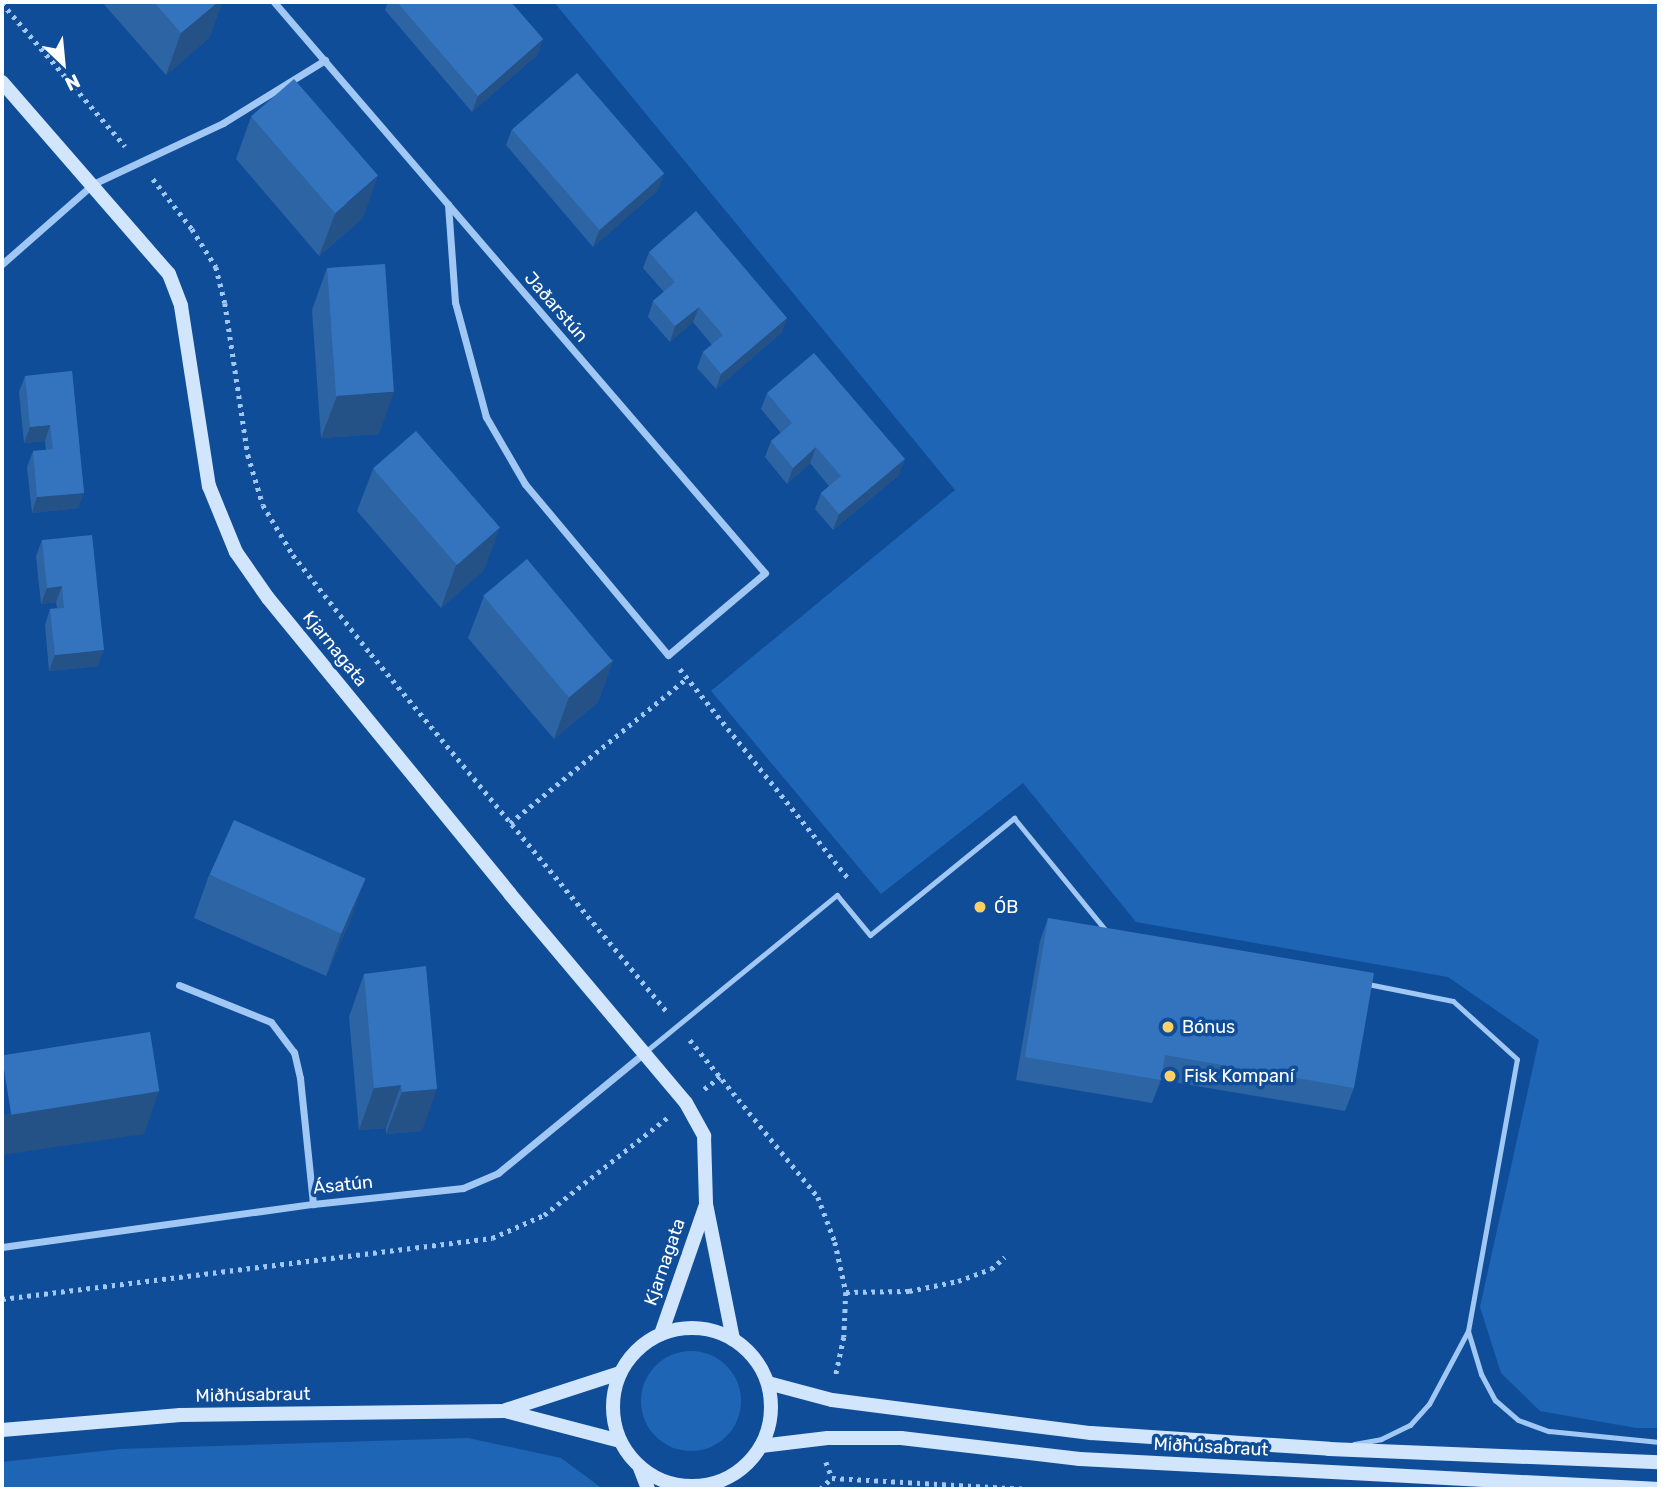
<!DOCTYPE html>
<meta charset="utf-8">
<style>
body{margin:0}
#map{position:relative;width:1661px;height:1491px;overflow:hidden;background:#104d99;font-family:Rubik,sans-serif}
div>[style]{position:absolute}
[style*='--x']{left:calc(var(--x)*1px);top:calc(var(--y)*1px);width:calc(var(--w)*1px);rotate:calc(var(--a)*1deg)}
.green>*{inset:0;background:#1e65b6}
.round{border-radius:50%}
.path>*{height:4.5px;margin-top:-2.25px;transform-origin:0;background:repeating-linear-gradient(90deg,#a1c8f4 0 3.5px,transparent 0 8.5px)}
.lane>*{height:5px;margin:-2.5px;padding:0 2.5px;transform-origin:2.5px;border-radius:2.5px;background:#a1c8f4}
.street>*{height:7px;margin:-3.5px;padding:0 3.5px;transform-origin:3.5px;border-radius:3.5px;background:#a1c8f4}
.secondary>*{height:14px;margin:-7px;padding:0 7px;transform-origin:7px;border-radius:7px;background:#d1e5fd}
.secondary>.ring{margin:-7px;padding:0;box-sizing:content-box;background:none;border:14px solid #d1e5fd;border-radius:50%}
.wall>*{inset:0;background:#2d64a4}
.shaded-wall>*{inset:0;background:#245186}
.building>*{inset:0;background:#3474bf;transform-origin:0 0}
.dots>*{width:19px;height:19px;translate:-50% -50%;box-sizing:border-box;border:4px solid #104d99;border-radius:50%}
span{translate:-50% -50%;white-space:nowrap;text-align:center;line-height:1.15;-webkit-text-stroke:7px #104d99;paint-order:stroke}
.street-label{font-size:18px;color:#fff}
.poi-label{font-size:18px;color:#fff}
.left{translate:0 -50%;text-align:left}
.frame{position:absolute;inset:0;border:4px solid #fff;pointer-events:none}
.north{position:absolute;left:28px;top:28px;width:70px;height:70px;-webkit-text-stroke:5px #104d99;paint-order:stroke;rotate:154deg;font-size:19px;font-weight:700;line-height:28px;text-align:center;color:#fff}
.north::after{content:'';display:block;margin:auto;width:24px;height:32px;background:#fff;clip-path:polygon(50% 0,100% 100%,50% 72%,0 100%)}
</style>
<div id="map">
<div class="green">
<div style="clip-path:polygon(554px 2px,1659px 2px,1659px 1428px,1636px 1428px,1540px 1411px,1501px 1373px,1480px 1307px,1539px 1040px,1448px 977px,1136px 922px,1023px 783px,881px 894px,711px 691px,955px 490px)"></div>
<div class="round" style="left:641px;top:1351px;width:100px;height:100px"></div>
<div style="clip-path:polygon(468px 1438px,561px 1458px,603px 1489px,2px 1489px,2px 1462px,120px 1449px)"></div>
</div>
<div class="path">
<div style="--x:2;--y:3;--w:189;--a:49.3"></div>
<div style="--x:153;--y:179;--w:63;--a:52"></div>
<div style="--x:192;--y:229;--w:45;--a:57.7"></div>
<div style="--x:216;--y:267;--w:37;--a:76"></div>
<div style="--x:225;--y:303;--w:154;--a:81.4"></div>
<div style="--x:248;--y:455;--w:52;--a:73.3"></div>
<div style="--x:263;--y:505;--w:58;--a:59"></div>
<div style="--x:293;--y:555;--w:126;--a:51.8"></div>
<div style="--x:371;--y:654;--w:463;--a:50.4"></div>
<div style="--x:680;--y:669;--w:268;--a:51.2"></div>
<div style="--x:510;--y:823;--w:229;--a:-39.3"></div>
<div style="--x:690;--y:1040;--w:203;--a:50.8"></div>
<div style="--x:818;--y:1197;--w:48;--a:69.3"></div>
<div style="--x:835;--y:1242;--w:51;--a:77.6"></div>
<div style="--x:846;--y:1292;--w:45;--a:92.5"></div>
<div style="--x:844;--y:1337;--w:39;--a:102"></div>
<div style="--x:704;--y:1089;--w:20;--a:-37"></div>
<div style="--x:846;--y:1292;--w:63;--a:-0.9"></div>
<div style="--x:909;--y:1291;--w:50;--a:-11.5"></div>
<div style="--x:958;--y:1281;--w:35;--a:-20"></div>
<div style="--x:991;--y:1269;--w:18;--a:-41"></div>
<div style="--x:2;--y:1299;--w:494;--a:-7.1"></div>
<div style="--x:492;--y:1238;--w:57;--a:-23.9"></div>
<div style="--x:544;--y:1215;--w:157;--a:-38.3"></div>
<div style="--x:826;--y:1462;--w:17;--a:69"></div>
<div style="--x:820;--y:1489;--w:16;--a:-43"></div>
<div style="--x:832;--y:1478;--w:194;--a:3.2"></div>
</div>
<div class="lane">
<div style="--x:645;--y:1052;--w:248;--a:-39.3"></div>
<div style="--x:837;--y:895;--w:52;--a:50.5"></div>
<div style="--x:870;--y:935;--w:186;--a:-39.1"></div>
<div style="--x:1014;--y:818;--w:147;--a:50.8"></div>
<div style="--x:1468;--y:1331;--w:45;--a:73.2"></div>
<div style="--x:1481;--y:1374;--w:30;--a:62"></div>
<div style="--x:1495;--y:1400;--w:30;--a:41"></div>
<div style="--x:1518;--y:1420;--w:33;--a:20"></div>
<div style="--x:1549;--y:1431;--w:111;--a:5.7"></div>
<div style="--x:1354;--y:1444;--w:27;--a:-10"></div>
<div style="--x:1381;--y:1439;--w:32;--a:-26"></div>
<div style="--x:1410;--y:1425;--w:28;--a:-48"></div>
<div style="--x:1429;--y:1404;--w:83;--a:-61.9"></div>
<div style="--x:1468;--y:1331;--w:276;--a:-79.8"></div>
<div style="--x:1517;--y:1059;--w:86;--a:-137.8"></div>
<div style="--x:1453;--y:1001;--w:87;--a:-168.7"></div>
</div>
<div class="street">
<div style="--x:274;--y:2;--w:753;--a:49.31"></div>
<div style="--x:765;--y:573;--w:127;--a:139.8"></div>
<div style="--x:668;--y:655;--w:223;--a:-129.9"></div>
<div style="--x:525;--y:484;--w:78;--a:-120.2"></div>
<div style="--x:486;--y:417;--w:119;--a:-105.1"></div>
<div style="--x:455;--y:302;--w:98;--a:-94.1"></div>
<div style="--x:2;--y:264;--w:121;--a:-41.3"></div>
<div style="--x:93;--y:184;--w:144;--a:-25.1"></div>
<div style="--x:223;--y:123;--w:120;--a:-31.7"></div>
<div style="--x:179;--y:985;--w:99;--a:21.9"></div>
<div style="--x:271;--y:1022;--w:38;--a:53"></div>
<div style="--x:294;--y:1052;--w:27;--a:77"></div>
<div style="--x:300;--y:1078;--w:127;--a:84.1"></div>
<div style="--x:2;--y:1247;--w:314;--a:-7.9"></div>
<div style="--x:313;--y:1204;--w:151;--a:-6.1"></div>
<div style="--x:463;--y:1188;--w:38;--a:-23"></div>
<div style="--x:498;--y:1173;--w:189;--a:-39.4"></div>
</div>
<div class="secondary">
<div style="--x:2;--y:82;--w:254;--a:49"></div>
<div style="--x:169;--y:274;--w:34;--a:69"></div>
<div style="--x:181;--y:306;--w:182;--a:81.2"></div>
<div style="--x:209;--y:486;--w:71;--a:67.8"></div>
<div style="--x:236;--y:552;--w:56;--a:55.2"></div>
<div style="--x:268;--y:598;--w:382;--a:50.7"></div>
<div style="--x:510;--y:894;--w:273;--a:49.9"></div>
<div style="--x:686;--y:1103;--w:38;--a:61"></div>
<div style="--x:704;--y:1136;--w:68;--a:88.3"></div>
<div style="--x:706;--y:1204;--w:138;--a:78.7"></div>
<div class="ring" style="left:613px;top:1328px;width:144px;height:144px"></div>
<div style="--x:661;--y:1334;--w:137;--a:-70.8"></div>
<div style="--x:768;--y:1383;--w:66;--a:14.9"></div>
<div style="--x:832;--y:1400;--w:261;--a:7.3"></div>
<div style="--x:1091;--y:1433;--w:239;--a:3.8"></div>
<div style="--x:1329;--y:1449;--w:330;--a:2.3"></div>
<div style="--x:506;--y:1410;--w:120;--a:-18"></div>
<div style="--x:2;--y:1430;--w:179;--a:-4.8"></div>
<div style="--x:180;--y:1415;--w:325;--a:-0.7"></div>
<div style="--x:505;--y:1411;--w:119;--a:14.6"></div>
<div style="--x:761;--y:1446;--w:67;--a:-6.8"></div>
<div style="--x:828;--y:1438;--w:73;--a:0"></div>
<div style="--x:901;--y:1438;--w:180;--a:6.7"></div>
<div style="--x:1080;--y:1459;--w:580;--a:2.97"></div>
<div style="--x:640;--y:1468;--w:22;--a:69"></div>
</div>
<div class="wall">
<div style="clip-path:polygon(102px 2px,222px 2px,209px 38px,166px 75px)"></div>
<div style="clip-path:polygon(388px 2px,511px 2px,543px 39px,537px 55px,472px 112px,385px 10px)"></div>
<div style="clip-path:polygon(251px 117px,363px 218px,319px 256px,236px 159px)"></div>
<div style="clip-path:polygon(512px 129px,658px 190px,593px 247px,506px 145px)"></div>
<div style="clip-path:polygon(649px 252px,787px 318px,781px 333px,716px 389px,697px 368px,703px 352px,712px 345px,693px 322px,670px 342px,648px 317px,653px 301px,664px 292px,643px 268px)"></div>
<div style="clip-path:polygon(327px 268px,379px 434px,321px 438px,312px 310px)"></div>
<div style="clip-path:polygon(72px 371px,84px 493px,78px 508px,32px 513px,27px 467px,33px 451px,46px 450px,45px 441px,24px 443px,19px 392px,25px 376px)"></div>
<div style="clip-path:polygon(767px 393px,899px 475px,833px 530px,815px 509px,821px 493px,829px 486px,810px 463px,787px 484px,765px 457px,771px 441px,781px 433px,761px 409px)"></div>
<div style="clip-path:polygon(373px 469px,484px 570px,441px 608px,357px 511px)"></div>
<div style="clip-path:polygon(42px 540px,98px 666px,49px 671px,45px 625px,50px 609px,57px 608px,56px 602px,41px 604px,36px 556px)"></div>
<div style="clip-path:polygon(484px 596px,613px 660px,598px 702px,554px 739px,468px 638px)"></div>
<div style="clip-path:polygon(209px 875px,350px 921px,326px 976px,194px 918px)"></div>
<div style="clip-path:polygon(1048px 918px,1354px 1088px,1345px 1111px,1161px 1080px,1152px 1103px,1016px 1080px,1040px 941px)"></div>
<div style="clip-path:polygon(364px 974px,422px 1131px,386px 1134px,386px 1128px,359px 1130px,349px 1017px)"></div>
</div>
<div class="shaded-wall">
<div style="clip-path:polygon(218px 2px,222px 2px,209px 38px,166px 75px,181px 33px)"></div>
<div style="clip-path:polygon(543px 39px,537px 55px,472px 112px,478px 96px)"></div>
<div style="clip-path:polygon(664px 174px,658px 190px,593px 247px,599px 231px)"></div>
<div style="clip-path:polygon(378px 176px,363px 218px,319px 256px,335px 214px)"></div>
<div style="clip-path:polygon(699px 307px,693px 322px,670px 342px,675px 326px)"></div>
<div style="clip-path:polygon(787px 318px,781px 333px,716px 389px,721px 374px)"></div>
<div style="clip-path:polygon(394px 392px,379px 434px,321px 438px,337px 396px)"></div>
<div style="clip-path:polygon(50px 425px,45px 441px,24px 443px,30px 427px)"></div>
<div style="clip-path:polygon(816px 447px,810px 463px,787px 484px,793px 468px)"></div>
<div style="clip-path:polygon(905px 459px,899px 475px,833px 530px,839px 514px)"></div>
<div style="clip-path:polygon(84px 493px,78px 508px,32px 513px,37px 497px)"></div>
<div style="clip-path:polygon(500px 528px,484px 570px,441px 608px,456px 565px)"></div>
<div style="clip-path:polygon(62px 586px,56px 602px,41px 604px,47px 588px)"></div>
<div style="clip-path:polygon(104px 650px,98px 666px,49px 671px,55px 655px)"></div>
<div style="clip-path:polygon(613px 660px,598px 702px,554px 739px,569px 697px)"></div>
<div style="clip-path:polygon(366px 878px,350px 921px,326px 976px,341px 934px)"></div>
<div style="clip-path:polygon(401px 1085px,386px 1128px,359px 1130px,374px 1088px)"></div>
<div style="clip-path:polygon(437px 1089px,422px 1131px,386px 1134px,402px 1092px)"></div>
<div style="clip-path:polygon(159px 1091px,144px 1134px,2px 1155px,2px 1115px)"></div>
</div>
<div class="building">
<div style="clip-path:polygon(154px 2px,218px 2px,181px 33px)"></div>
<div style="clip-path:polygon(397px 2px,511px 2px,543px 39px,478px 96px)"></div>
<div style="left:577px;top:73px;width:133px;height:86px;rotate:49deg"></div>
<div style="left:294px;top:79px;width:128px;height:57px;rotate:49deg"></div>
<div style="clip-path:polygon(696px 211px,787px 318px,721px 374px,703px 352px,723px 335px,699px 307px,675px 326px,653px 301px,675px 282px,649px 252px)"></div>
<div style="left:385px;top:264px;width:128px;height:58px;rotate:86deg"></div>
<div style="clip-path:polygon(814px 353px,905px 459px,839px 514px,821px 493px,841px 476px,816px 447px,793px 468px,771px 441px,792px 423px,767px 393px)"></div>
<div style="clip-path:polygon(72px 371px,84px 493px,37px 497px,33px 451px,53px 449px,50px 425px,30px 427px,25px 376px)"></div>
<div style="left:416px;top:431px;width:128px;height:57px;rotate:49deg"></div>
<div style="clip-path:polygon(92px 535px,104px 650px,55px 655px,50px 609px,64px 608px,62px 586px,47px 588px,42px 540px)"></div>
<div style="left:527px;top:559px;width:133px;height:57px;rotate:50deg"></div>
<div style="left:234px;top:820px;width:144px;height:60px;rotate:24deg"></div>
<div style="clip-path:polygon(1048px 918px,1374px 973px,1354px 1088px,1165px 1055px,1161px 1080px,1025px 1057px)"></div>
<div style="clip-path:polygon(426px 966px,437px 1089px,402px 1092px,401px 1085px,374px 1088px,364px 974px)"></div>
<div style="left:150px;top:1032px;width:60px;height:150px;rotate:81deg"></div>
</div>
<div class="dots">
<div style="left:980px;top:907px;background:#ffd165"></div>
<div style="left:1168px;top:1027px;background:#ffd165"></div>
<div style="left:1170px;top:1076px;background:#ffd165"></div>
</div>
<div class="street-label">
<span style="left:556px;top:307px;rotate:49deg">Jaðarstún</span>
<span style="left:335px;top:649px;rotate:51deg">Kjarnagata</span>
<span style="left:343px;top:1185px;rotate:-6deg">Ásatún</span>
<span style="left:665px;top:1262px;rotate:-71deg">Kjarnagata</span>
<span style="left:253px;top:1395px;rotate:-1deg">Miðhúsabraut</span>
<span style="left:1211px;top:1447px;rotate:3deg">Miðhúsabraut</span>
</div>
<div class="poi-label">
<span class="left" style="left:994px;top:907px">ÓB</span>
<span class="left" style="left:1182px;top:1027px">Bónus</span>
<span class="left" style="left:1184px;top:1076px">Fisk Kompaní</span>
</div>
<div class="frame"></div>
<div class="north">N</div>
</div>
